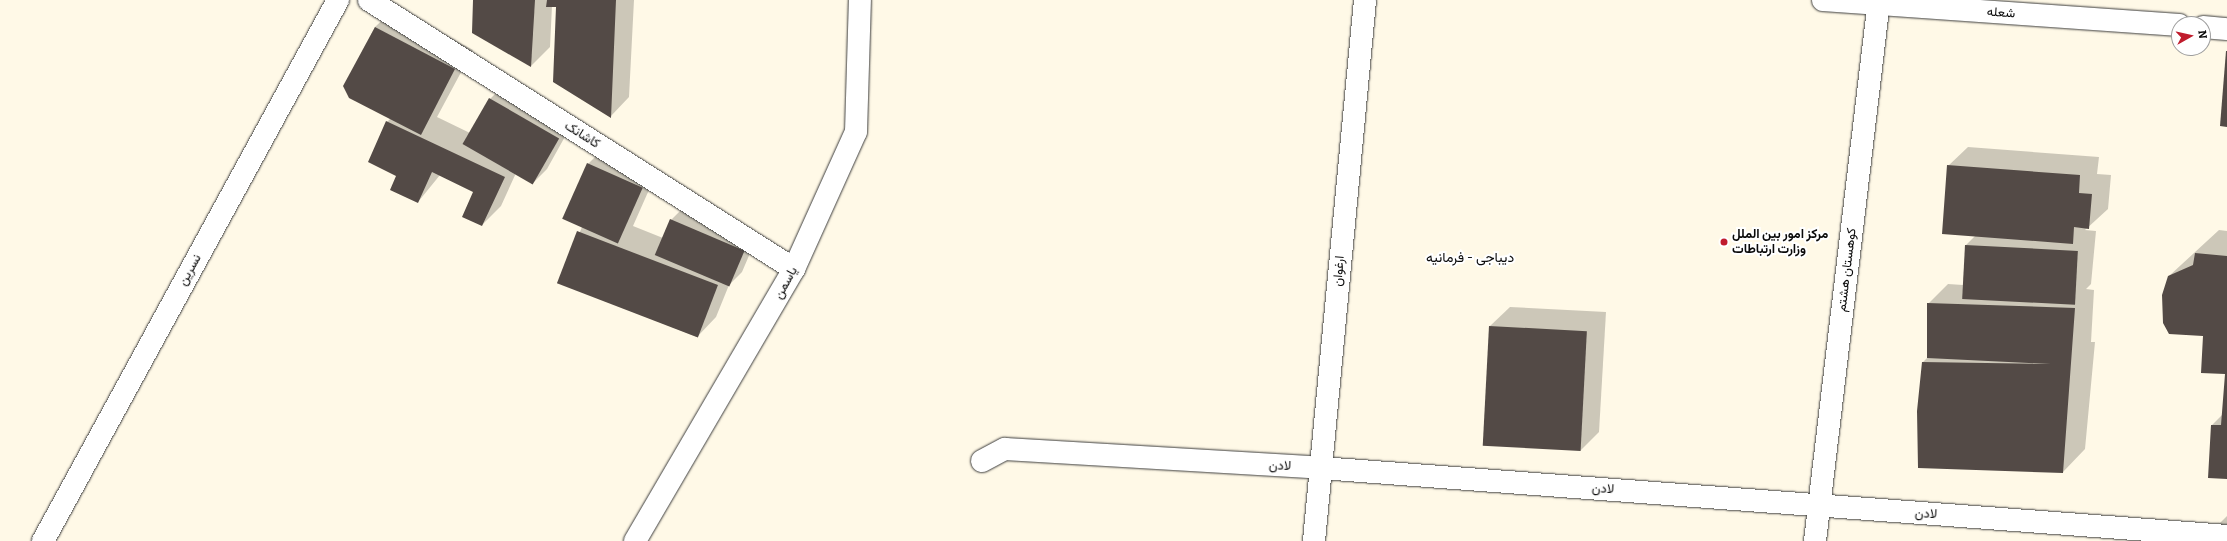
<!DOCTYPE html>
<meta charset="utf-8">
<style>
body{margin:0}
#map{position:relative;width:2227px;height:541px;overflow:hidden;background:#fff9e7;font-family:Bitter,Vazirmatn,serif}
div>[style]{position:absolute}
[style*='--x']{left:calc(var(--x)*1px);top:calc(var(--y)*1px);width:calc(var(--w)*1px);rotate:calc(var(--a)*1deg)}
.shadow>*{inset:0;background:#0003}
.building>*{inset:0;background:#534a46;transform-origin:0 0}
.roads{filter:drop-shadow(0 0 1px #3d3d3d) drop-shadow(0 0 1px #3d3d3d)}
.minor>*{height:22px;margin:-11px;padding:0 11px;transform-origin:11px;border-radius:11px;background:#fff}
.dots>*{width:11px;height:11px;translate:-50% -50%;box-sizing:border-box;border:2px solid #fff;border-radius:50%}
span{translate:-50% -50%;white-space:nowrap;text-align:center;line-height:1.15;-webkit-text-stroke:4px #fff;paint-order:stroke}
.street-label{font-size:13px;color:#0a0a0a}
.poi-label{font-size:13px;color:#0a0a0a;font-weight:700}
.left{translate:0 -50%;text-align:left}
.neighbourhood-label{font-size:14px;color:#0a0a0a}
.north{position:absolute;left:2171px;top:16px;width:40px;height:40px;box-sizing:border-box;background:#fff;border:1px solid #9d9d9d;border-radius:50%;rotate:82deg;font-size:11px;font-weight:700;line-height:16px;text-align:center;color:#0a0a0a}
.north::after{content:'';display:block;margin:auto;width:14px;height:18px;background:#c01c2d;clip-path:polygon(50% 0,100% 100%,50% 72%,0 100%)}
</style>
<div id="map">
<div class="shadow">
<div style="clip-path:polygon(469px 0,634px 0,629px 97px,611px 116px,557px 6px,552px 6px,550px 47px,531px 66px,474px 0)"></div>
<div style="clip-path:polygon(395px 8px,473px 50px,437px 117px,470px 133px,490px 99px,504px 85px,572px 124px,547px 169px,533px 183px,516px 173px,501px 206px,482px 225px,475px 191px,440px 175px,418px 202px,397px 175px,387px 122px,391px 118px,344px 86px,375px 27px)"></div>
<div style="clip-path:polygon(1968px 147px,2099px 157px,2097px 174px,2111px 175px,2108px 209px,2085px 230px,2096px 231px,2091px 284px,2086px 289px,2094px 290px,2091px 342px,2095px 342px,2085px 449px,2063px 472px,1923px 362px,1928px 357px,1928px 304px,1948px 284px,1963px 285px,1966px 245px,1976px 235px,1948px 166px)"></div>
<div style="clip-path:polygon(602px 150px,656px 174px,633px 226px,663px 238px,671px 220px,685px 206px,757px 237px,742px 272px,729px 285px,716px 317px,697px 337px,559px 282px,582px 227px,588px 164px)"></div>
<div style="clip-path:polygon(2219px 230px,2227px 231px,2227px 478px,2212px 425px,2223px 414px,2226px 373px,2169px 276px)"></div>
<div style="clip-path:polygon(1510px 307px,1606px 312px,1599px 432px,1580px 451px,1490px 326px)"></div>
<div style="clip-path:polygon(2227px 516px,2227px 541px,2215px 528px)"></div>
</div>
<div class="building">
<div style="clip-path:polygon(473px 0,535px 0,531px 67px,472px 33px)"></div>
<div style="clip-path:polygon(547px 0,616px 0,611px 118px,553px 82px,556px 7px,546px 7px)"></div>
<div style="clip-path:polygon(375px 27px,455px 69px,421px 135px,349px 98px,343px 86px)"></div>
<div style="clip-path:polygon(2226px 51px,2227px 51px,2227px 127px,2220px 126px)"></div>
<div style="left:489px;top:98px;width:81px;height:53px;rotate:30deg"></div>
<div style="clip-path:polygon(386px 121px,505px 177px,482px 226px,462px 217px,473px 192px,432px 172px,418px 203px,390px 190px,396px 176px,368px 162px)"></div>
<div style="left:587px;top:163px;width:61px;height:61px;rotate:24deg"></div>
<div style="clip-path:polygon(1947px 165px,2080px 175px,2079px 193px,2092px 194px,2089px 229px,2074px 227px,2073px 244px,1942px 234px)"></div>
<div style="left:670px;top:219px;width:81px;height:39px;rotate:23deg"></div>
<div style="left:577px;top:231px;width:151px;height:56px;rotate:21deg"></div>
<div style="left:1965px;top:245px;width:113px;height:54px;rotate:3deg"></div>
<div style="clip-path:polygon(2195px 253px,2227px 256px,2227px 479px,2208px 478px,2211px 425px,2221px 425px,2225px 374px,2201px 373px,2203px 336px,2169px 334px,2163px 323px,2162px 295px,2168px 276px,2193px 265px)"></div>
<div style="clip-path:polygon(1927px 303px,2075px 308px,2063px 473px,1918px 468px,1917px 411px,1922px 362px,2051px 364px,1927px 358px)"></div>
<div style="left:1489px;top:326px;width:98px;height:120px;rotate:3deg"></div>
</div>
<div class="roads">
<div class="minor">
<div style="--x:369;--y:0;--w:503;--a:32.33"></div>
<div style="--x:1823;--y:0;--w:357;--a:4"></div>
<div style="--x:2203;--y:27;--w:24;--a:5"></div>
<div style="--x:982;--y:461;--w:26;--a:-28"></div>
<div style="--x:1005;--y:449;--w:317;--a:3.4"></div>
<div style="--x:1321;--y:468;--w:909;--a:4.29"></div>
<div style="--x:43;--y:541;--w:616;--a:-61.4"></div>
<div style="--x:635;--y:541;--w:315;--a:-59.7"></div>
<div style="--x:794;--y:269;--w:150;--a:-65.7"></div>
<div style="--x:856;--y:132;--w:132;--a:-88.3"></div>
<div style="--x:1314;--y:541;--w:543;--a:-84.61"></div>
<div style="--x:1815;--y:541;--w:545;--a:-83.25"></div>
</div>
</div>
<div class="dots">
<div style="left:1724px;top:242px;background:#c01c2d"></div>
</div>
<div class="street-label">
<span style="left:2001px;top:13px;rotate:4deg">شعله</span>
<span style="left:582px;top:135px;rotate:32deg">کاشانک</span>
<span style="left:190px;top:270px;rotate:-61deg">نسرین</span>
<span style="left:1847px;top:270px;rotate:-83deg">کوهستان هشتم</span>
<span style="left:1339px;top:271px;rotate:-85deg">ارغوان</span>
<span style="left:786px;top:283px;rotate:-61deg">یاسمن</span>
<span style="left:1280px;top:466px;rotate:3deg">لادن</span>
<span style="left:1603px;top:489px;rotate:4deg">لادن</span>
<span style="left:1926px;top:514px;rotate:4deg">لادن</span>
</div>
<div class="poi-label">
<span class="left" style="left:1732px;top:242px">مرکز امور بین الملل<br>وزارت ارتباطات</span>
</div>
<div class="neighbourhood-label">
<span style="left:1470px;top:258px">دیباجی - فرمانیه</span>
</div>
<div class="north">N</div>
</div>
